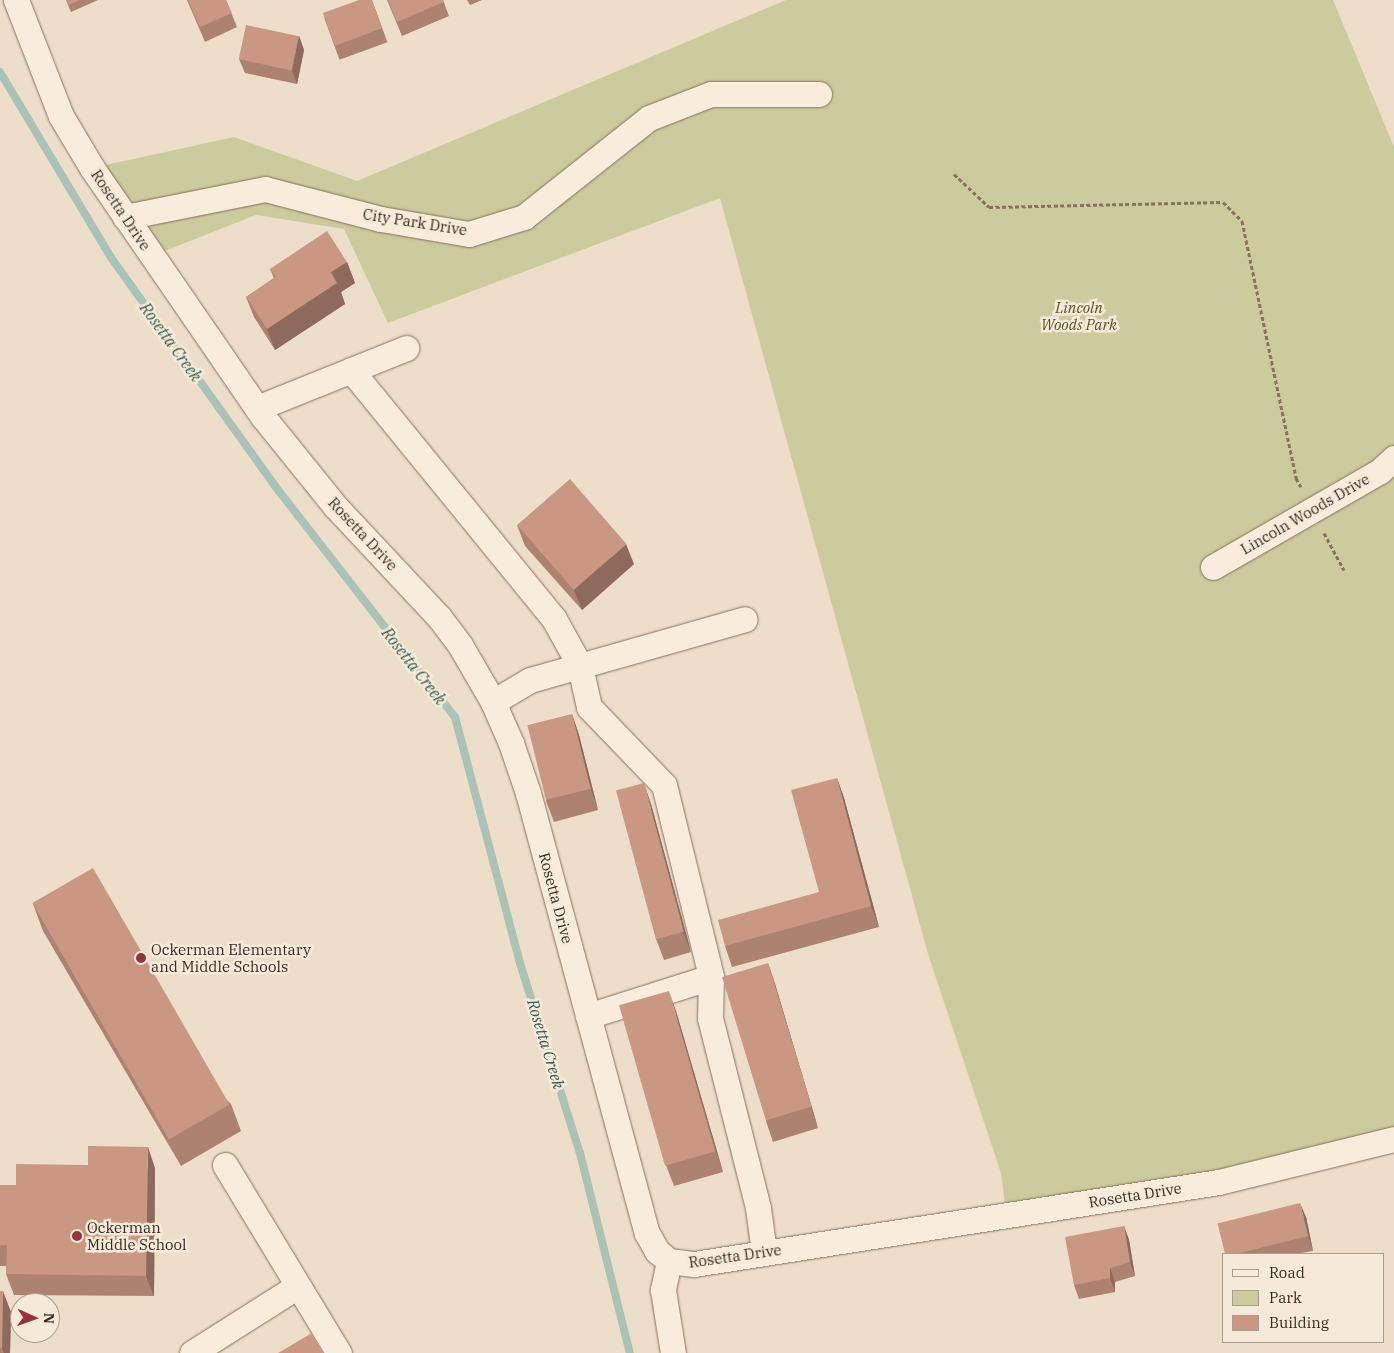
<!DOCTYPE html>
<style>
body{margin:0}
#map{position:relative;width:1394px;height:1353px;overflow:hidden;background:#eddeca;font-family:"IBM Plex Serif",serif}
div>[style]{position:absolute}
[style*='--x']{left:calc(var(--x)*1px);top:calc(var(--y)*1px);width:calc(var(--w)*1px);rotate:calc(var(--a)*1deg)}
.green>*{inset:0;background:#cbcb9e}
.stream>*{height:8px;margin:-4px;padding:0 4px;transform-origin:4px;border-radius:4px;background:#aac2b8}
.path>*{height:3px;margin-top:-1.5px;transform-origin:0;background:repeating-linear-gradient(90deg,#89705f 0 4px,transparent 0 6.5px)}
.roads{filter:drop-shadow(0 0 1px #89705f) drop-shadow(0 0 1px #89705f)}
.minor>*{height:25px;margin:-12.5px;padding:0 12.5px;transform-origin:12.5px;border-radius:12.5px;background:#f8eddd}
.wall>*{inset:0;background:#ad8270;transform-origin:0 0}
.shaded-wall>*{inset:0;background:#8d6a5b}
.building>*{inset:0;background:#c99782;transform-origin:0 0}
.dots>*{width:14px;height:14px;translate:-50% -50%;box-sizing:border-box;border:2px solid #f5ead9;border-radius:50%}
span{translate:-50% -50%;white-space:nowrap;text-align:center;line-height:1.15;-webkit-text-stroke:5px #f5ead9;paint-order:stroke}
.street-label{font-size:15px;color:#3a2b22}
.park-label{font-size:15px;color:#505629;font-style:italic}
.poi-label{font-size:15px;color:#3a2b22}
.left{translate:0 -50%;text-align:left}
.water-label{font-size:16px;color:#325952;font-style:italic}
.legend{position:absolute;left:1222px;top:1253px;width:162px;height:90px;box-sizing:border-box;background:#f5ead9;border:1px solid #aa9e90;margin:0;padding:6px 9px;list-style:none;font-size:15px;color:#3a2b22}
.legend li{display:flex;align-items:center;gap:10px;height:25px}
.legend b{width:25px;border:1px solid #aa9e90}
.north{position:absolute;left:10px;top:1293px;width:50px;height:50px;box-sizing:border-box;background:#f5ead9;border:1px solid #aa9e90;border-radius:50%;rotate:92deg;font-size:14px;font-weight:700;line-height:20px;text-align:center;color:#3a2b22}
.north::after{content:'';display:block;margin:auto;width:18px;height:22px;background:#95323e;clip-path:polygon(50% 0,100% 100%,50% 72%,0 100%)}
</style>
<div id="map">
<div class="green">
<div style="clip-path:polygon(786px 0,1333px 0,1394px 147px,1394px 1139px,1006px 1214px,1001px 1173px,928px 954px,720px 198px,388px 323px,344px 229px,256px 215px,152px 256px,92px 168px,234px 137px,357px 181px)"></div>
</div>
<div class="stream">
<div style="--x:0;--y:72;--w:218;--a:59.1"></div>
<div style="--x:112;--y:259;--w:279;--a:54.3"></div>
<div style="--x:275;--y:486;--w:293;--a:52.1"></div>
<div style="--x:455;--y:717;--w:251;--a:75.2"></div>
<div style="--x:519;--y:960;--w:202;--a:72.5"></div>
<div style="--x:580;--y:1153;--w:206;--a:76"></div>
</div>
<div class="path">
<div style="--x:954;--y:174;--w:48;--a:43.3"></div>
<div style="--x:989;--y:207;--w:234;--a:-1.2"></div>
<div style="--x:1223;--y:202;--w:27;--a:45"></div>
<div style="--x:1242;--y:221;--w:263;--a:78.1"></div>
<div style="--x:1296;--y:478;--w:10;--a:61"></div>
<div style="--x:1324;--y:533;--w:42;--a:61.6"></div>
</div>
<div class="roads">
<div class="minor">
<div style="--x:16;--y:0;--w:124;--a:68.8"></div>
<div style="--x:61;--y:116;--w:61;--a:59.2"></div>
<div style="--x:92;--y:168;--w:303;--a:55.5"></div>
<div style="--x:264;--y:418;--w:113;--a:51.1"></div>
<div style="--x:335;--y:506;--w:152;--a:46.9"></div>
<div style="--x:439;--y:617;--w:35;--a:53"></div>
<div style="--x:460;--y:645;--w:66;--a:59.9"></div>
<div style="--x:493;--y:702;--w:45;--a:66.3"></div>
<div style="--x:511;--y:743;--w:53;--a:71.2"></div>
<div style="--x:528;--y:793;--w:456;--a:74.9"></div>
<div style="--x:647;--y:1233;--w:21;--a:61"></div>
<div style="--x:657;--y:1251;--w:16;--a:40"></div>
<div style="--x:669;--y:1261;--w:25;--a:7"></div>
<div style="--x:694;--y:1264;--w:531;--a:-8.88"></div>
<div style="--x:1219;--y:1182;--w:180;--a:-13.8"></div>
<div style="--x:125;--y:217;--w:143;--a:-11.3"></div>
<div style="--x:265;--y:189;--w:120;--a:14.5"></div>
<div style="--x:381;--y:219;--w:89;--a:9.7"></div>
<div style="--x:469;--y:234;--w:58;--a:-17.2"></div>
<div style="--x:524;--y:217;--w:159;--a:-38.4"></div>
<div style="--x:649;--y:118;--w:66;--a:-21.2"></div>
<div style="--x:711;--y:94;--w:108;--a:0"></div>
<div style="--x:351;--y:370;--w:321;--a:50.8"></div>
<div style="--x:554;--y:619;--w:54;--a:61"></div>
<div style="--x:580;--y:666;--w:42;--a:77.6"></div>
<div style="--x:589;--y:707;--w:108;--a:46.1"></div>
<div style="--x:664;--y:785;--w:198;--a:76.2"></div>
<div style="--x:711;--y:977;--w:41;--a:91.4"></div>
<div style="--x:710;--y:1018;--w:196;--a:75.8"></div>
<div style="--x:758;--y:1208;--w:44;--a:82.2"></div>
<div style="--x:257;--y:408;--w:161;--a:-21.9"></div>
<div style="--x:1213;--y:567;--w:193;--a:-29.9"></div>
<div style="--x:1380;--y:471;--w:19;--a:-43"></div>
<div style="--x:493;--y:702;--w:43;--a:-30.7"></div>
<div style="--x:530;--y:680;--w:223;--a:-15.8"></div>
<div style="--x:588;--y:1016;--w:129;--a:-17.6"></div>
<div style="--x:225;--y:1165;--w:220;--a:58.8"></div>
<div style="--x:669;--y:1261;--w:30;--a:102"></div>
<div style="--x:663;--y:1290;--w:64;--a:81"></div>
<div style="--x:192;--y:1353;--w:123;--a:-32.4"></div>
</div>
</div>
<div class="wall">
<div style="clip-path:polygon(66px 0,98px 0,71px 12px)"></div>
<div style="clip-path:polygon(187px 0,226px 0,237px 27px,205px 42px)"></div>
<div style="left:372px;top:0;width:45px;height:51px;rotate:70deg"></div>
<div style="clip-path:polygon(387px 0,443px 0,449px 16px,402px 36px)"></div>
<div style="clip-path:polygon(467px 0,482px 0,470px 5px)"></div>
<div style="clip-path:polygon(299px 36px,304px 50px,297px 84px,245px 73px,239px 59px)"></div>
<div style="clip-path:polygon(347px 262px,355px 283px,341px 292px,345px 304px,275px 350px,254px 317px,246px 297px,274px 278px,270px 269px)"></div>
<div style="clip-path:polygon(517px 525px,634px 564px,582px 610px,525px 546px)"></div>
<div style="clip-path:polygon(572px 714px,579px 735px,598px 810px,554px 822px,546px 801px)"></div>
<div style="clip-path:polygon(837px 778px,844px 798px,879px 927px,732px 967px,725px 946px,819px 892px)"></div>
<div style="clip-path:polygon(651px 804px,691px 952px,664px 960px,656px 939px)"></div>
<div style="clip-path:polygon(33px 904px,231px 1104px,241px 1131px,181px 1166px,43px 931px)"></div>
<div style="clip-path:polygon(768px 963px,775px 984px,818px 1128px,773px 1142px,766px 1121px)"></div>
<div style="clip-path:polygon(676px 1011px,723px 1172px,674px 1186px,666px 1165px)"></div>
<div style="clip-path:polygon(155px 1168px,154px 1296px,14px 1295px,6px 1274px,6px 1266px,0 1266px,0 1185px,16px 1185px)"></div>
<div style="clip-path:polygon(1306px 1217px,1313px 1251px,1295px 1254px,1223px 1254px)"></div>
<div style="clip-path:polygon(1124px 1226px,1129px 1240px,1135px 1276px,1115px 1282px,1115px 1292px,1079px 1299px,1074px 1285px)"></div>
<div style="clip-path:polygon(0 1291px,11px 1312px,10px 1353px,0 1353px)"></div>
</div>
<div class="shaded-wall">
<div style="clip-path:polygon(299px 36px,304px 50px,297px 84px,292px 70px)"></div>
<div style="clip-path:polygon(347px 262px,355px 283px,341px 292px,345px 304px,275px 350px,267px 329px,331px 272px)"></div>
<div style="clip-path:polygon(626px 544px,634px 564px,582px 610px,574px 590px)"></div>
<div style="clip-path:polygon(572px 714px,579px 735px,598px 810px,591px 789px)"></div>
<div style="clip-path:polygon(837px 778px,844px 798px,879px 927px,871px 906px)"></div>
<div style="clip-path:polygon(644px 783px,651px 804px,691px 952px,683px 932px)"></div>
<div style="clip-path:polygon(768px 963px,775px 984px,818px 1128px,811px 1107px)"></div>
<div style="clip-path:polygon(669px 991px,676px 1011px,723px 1172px,716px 1151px)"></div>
<div style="clip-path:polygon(148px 1147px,155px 1168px,154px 1296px,146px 1276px)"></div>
<div style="clip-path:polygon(1300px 1203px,1306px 1217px,1313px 1251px,1308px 1236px)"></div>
<div style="clip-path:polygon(1124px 1226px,1129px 1240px,1135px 1276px,1130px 1262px)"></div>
<div style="clip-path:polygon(1110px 1268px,1115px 1282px,1115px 1292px,1110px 1278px)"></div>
<div style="clip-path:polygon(3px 1291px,11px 1312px,10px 1353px,4px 1353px,2px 1348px)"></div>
</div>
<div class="building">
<div style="clip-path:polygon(67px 0,80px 0,69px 5px)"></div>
<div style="clip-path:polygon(188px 0,226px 0,232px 13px,200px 27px)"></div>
<div style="clip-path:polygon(359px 0,372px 0,382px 28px,335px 46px,323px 13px)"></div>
<div style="clip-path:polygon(388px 0,443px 0,444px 2px,397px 22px)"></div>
<div style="left:246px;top:25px;width:54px;height:35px;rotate:12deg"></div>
<div style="clip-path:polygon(327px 231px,347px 262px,331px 272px,337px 283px,267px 329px,246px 297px,276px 277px,270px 269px)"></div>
<div style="left:570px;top:479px;width:86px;height:70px;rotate:49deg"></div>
<div style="left:572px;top:714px;width:77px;height:46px;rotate:76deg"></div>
<div style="clip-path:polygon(837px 778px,871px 906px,725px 946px,718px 920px,819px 892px,791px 790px)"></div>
<div style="left:644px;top:783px;width:154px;height:29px;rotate:75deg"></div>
<div style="left:93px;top:868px;width:273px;height:70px;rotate:60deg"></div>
<div style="left:768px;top:963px;width:150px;height:48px;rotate:73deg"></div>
<div style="left:669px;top:991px;width:167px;height:52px;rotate:74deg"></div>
<div style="clip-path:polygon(88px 1146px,148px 1147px,146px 1276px,6px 1274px,7px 1245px,0 1245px,0 1185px,16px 1185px,16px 1164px,88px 1165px)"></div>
<div style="left:1300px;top:1203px;width:34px;height:85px;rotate:76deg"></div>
<div style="clip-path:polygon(1124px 1226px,1130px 1262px,1110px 1268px,1110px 1278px,1074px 1285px,1065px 1237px)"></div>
<div style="clip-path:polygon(0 1291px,3px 1291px,2px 1348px,0 1348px)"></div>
<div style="clip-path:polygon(312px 1333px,323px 1353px,278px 1353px)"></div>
</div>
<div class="dots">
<div style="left:141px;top:958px;background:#95323e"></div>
<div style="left:77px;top:1236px;background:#95323e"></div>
</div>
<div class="street-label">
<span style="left:121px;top:210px;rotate:56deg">Rosetta Drive</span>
<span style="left:415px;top:222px;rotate:9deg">City Park Drive</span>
<span style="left:1305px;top:514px;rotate:-30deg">Lincoln Woods Drive</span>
<span style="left:363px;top:534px;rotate:47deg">Rosetta Drive</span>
<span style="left:556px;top:898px;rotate:75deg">Rosetta Drive</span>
<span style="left:1135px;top:1195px;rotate:-9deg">Rosetta Drive</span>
<span style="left:735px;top:1256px;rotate:-8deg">Rosetta Drive</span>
</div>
<div class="park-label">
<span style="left:1079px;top:316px">Lincoln<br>Woods Park</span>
</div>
<div class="poi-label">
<span class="left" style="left:151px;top:958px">Ockerman Elementary<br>and Middle Schools</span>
<span class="left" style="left:87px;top:1236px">Ockerman<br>Middle School</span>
</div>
<div class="water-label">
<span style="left:171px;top:342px;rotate:54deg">Rosetta Creek</span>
<span style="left:414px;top:666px;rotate:52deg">Rosetta Creek</span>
<span style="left:546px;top:1044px;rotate:73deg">Rosetta Creek</span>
</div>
<ul class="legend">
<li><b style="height:6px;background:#f8eddd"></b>Road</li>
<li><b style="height:14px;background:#cbcb9e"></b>Park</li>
<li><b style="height:14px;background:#c99782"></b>Building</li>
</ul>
<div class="north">N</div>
</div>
